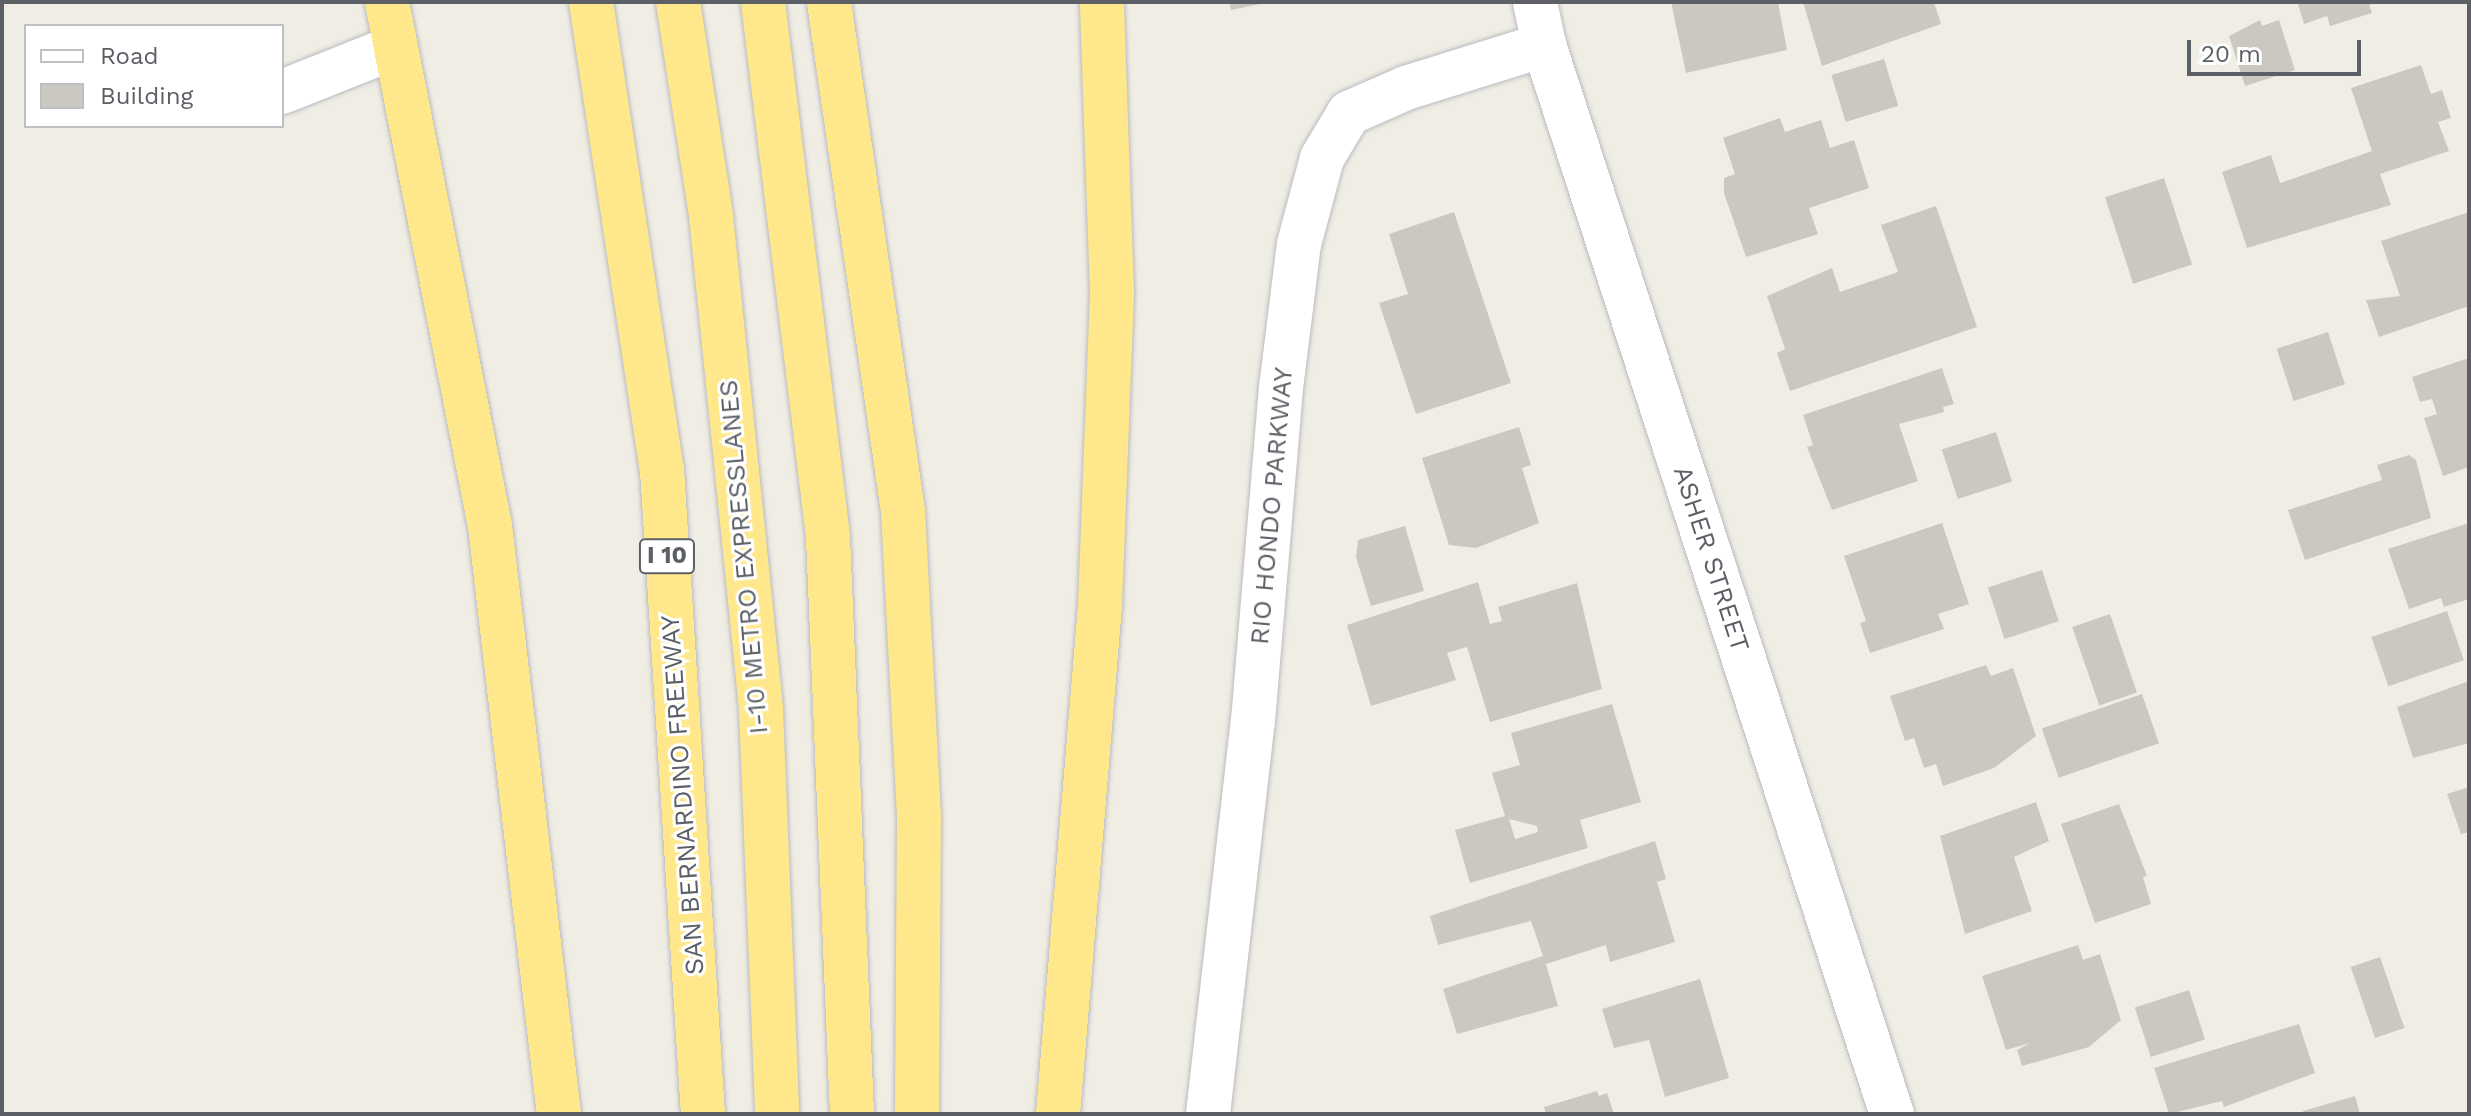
<!DOCTYPE html>
<style>
body{margin:0}
#map{position:relative;width:2471px;height:1116px;overflow:hidden;background:#f0eee4;font-family:"Work Sans",sans-serif}
div>[style]{position:absolute}
[style*='--x']{left:calc(var(--x)*1px);top:calc(var(--y)*1px);width:calc(var(--w)*1px);rotate:calc(var(--a)*1deg)}
.building>*{inset:0;background:#cbc8c1;transform-origin:0 0}
.roads{filter:drop-shadow(0 0 2px #b9bcc1) drop-shadow(0 0 2px #b9bcc1)}
.minor>*{height:44px;margin:-22px;padding:0 22px;transform-origin:22px;border-radius:22px;background:#fff}
.highway>*{height:44px;margin:-22px;padding:0 22px;transform-origin:22px;border-radius:22px;background:#ffe88c}
span{translate:-50% -50%;white-space:nowrap;text-align:center;line-height:1.15;-webkit-text-stroke:6px #fff;paint-order:stroke}
.shield-label span{padding:2px 6px;background:#fff;border:2px solid;border-radius:6px;-webkit-text-stroke-width:0}
.shield-label{font-size:24px;color:#5c6066;font-weight:700}
.street-label{font-size:26px;color:#5c6066}
.frame{position:absolute;inset:0;border:4px solid #5c6066;pointer-events:none}
.legend{position:absolute;left:24px;top:24px;width:260px;height:104px;box-sizing:border-box;background:#fff;border:2px solid #bebfc2;margin:0;padding:10px 14px;list-style:none;font-size:24px;color:#5c6066}
.legend li{display:flex;align-items:center;gap:16px;height:40px}
.legend b{width:40px;border:2px solid #bebfc2}
.scale{position:absolute;left:2187px;top:40px;width:174px;height:36px;box-sizing:border-box;border:4px solid #5c6066;border-top:0;padding-left:10px;font-size:24px;line-height:28px;white-space:nowrap;color:#5c6066;-webkit-text-stroke:6px #fff;paint-order:stroke}
</style>
<div id="map">
<div class="building">
<div style="clip-path:polygon(1229px 2px,1265px 2px,1265px 3px,1231px 10px)"></div>
<div style="clip-path:polygon(1671px 2px,1778px 2px,1787px 50px,1686px 73px)"></div>
<div style="clip-path:polygon(1803px 2px,1934px 2px,1941px 24px,1822px 66px)"></div>
<div style="clip-path:polygon(2290px 2px,2376px 2px,2376px 3px,2369px 5px,2372px 13px,2330px 26px,2327px 16px,2304px 24px,2298px 4px)"></div>
<div style="clip-path:polygon(2260px 20px,2262px 26px,2279px 20px,2295px 70px,2245px 86px,2229px 36px)"></div>
<div style="left:1884px;top:59px;width:49px;height:55px;rotate:73deg"></div>
<div style="clip-path:polygon(2421px 65px,2431px 94px,2442px 90px,2451px 118px,2438px 122px,2449px 151px,2380px 174px,2391px 205px,2247px 248px,2222px 172px,2271px 155px,2280px 183px,2372px 151px,2351px 88px)"></div>
<div style="clip-path:polygon(1780px 118px,1785px 132px,1821px 120px,1830px 148px,1854px 140px,1869px 188px,1809px 208px,1818px 234px,1746px 257px,1724px 193px,1724px 178px,1735px 174px,1723px 138px)"></div>
<div style="left:2164px;top:178px;width:91px;height:62px;rotate:72deg"></div>
<div style="clip-path:polygon(1936px 206px,1977px 327px,1790px 391px,1777px 353px,1785px 349px,1767px 296px,1832px 268px,1840px 292px,1898px 272px,1881px 225px)"></div>
<div style="clip-path:polygon(1454px 212px,1511px 383px,1416px 414px,1379px 303px,1408px 294px,1389px 234px)"></div>
<div style="clip-path:polygon(2469px 212px,2469px 306px,2379px 337px,2366px 300px,2400px 296px,2381px 241px)"></div>
<div style="left:2328px;top:332px;width:55px;height:54px;rotate:72deg"></div>
<div style="clip-path:polygon(2469px 358px,2469px 467px,2443px 476px,2424px 418px,2437px 414px,2432px 399px,2420px 402px,2412px 377px)"></div>
<div style="clip-path:polygon(1942px 368px,1954px 404px,1943px 407px,1944px 412px,1899px 424px,1918px 481px,1832px 510px,1807px 447px,1813px 445px,1803px 415px)"></div>
<div style="clip-path:polygon(1519px 427px,1531px 465px,1522px 468px,1539px 523px,1476px 548px,1449px 545px,1422px 458px)"></div>
<div style="left:1996px;top:432px;width:52px;height:57px;rotate:72deg"></div>
<div style="clip-path:polygon(2409px 455px,2416px 460px,2431px 518px,2305px 560px,2288px 510px,2382px 480px,2377px 465px)"></div>
<div style="clip-path:polygon(1942px 523px,1969px 604px,1938px 614px,1944px 629px,1870px 653px,1860px 623px,1866px 621px,1844px 556px)"></div>
<div style="clip-path:polygon(2469px 523px,2469px 599px,2444px 607px,2441px 598px,2409px 609px,2388px 549px)"></div>
<div style="clip-path:polygon(1405px 526px,1424px 591px,1371px 606px,1356px 557px,1358px 540px)"></div>
<div style="left:2042px;top:570px;width:54px;height:57px;rotate:72deg"></div>
<div style="clip-path:polygon(1478px 582px,1490px 624px,1502px 621px,1498px 607px,1577px 583px,1602px 689px,1490px 722px,1467px 647px,1447px 653px,1456px 680px,1371px 706px,1347px 625px)"></div>
<div style="left:2447px;top:611px;width:52px;height:80px;rotate:71deg"></div>
<div style="left:2110px;top:614px;width:83px;height:40px;rotate:71deg"></div>
<div style="clip-path:polygon(1986px 665px,1991px 676px,2013px 668px,2036px 736px,1994px 768px,1943px 786px,1936px 764px,1924px 768px,1914px 738px,1905px 741px,1890px 696px)"></div>
<div style="clip-path:polygon(2469px 681px,2469px 743px,2413px 758px,2397px 707px)"></div>
<div style="left:2142px;top:694px;width:52px;height:106px;rotate:71deg"></div>
<div style="clip-path:polygon(evenodd,1612px 704px,1641px 802px,1580px 820px,1588px 848px,1470px 883px,1455px 830px,1505px 816px,1492px 773px,1520px 765px,1511px 733px,1612px 704px,1509px 819px,1537px 826px,1538px 832px,1515px 839px,1509px 819px)"></div>
<div style="clip-path:polygon(2469px 787px,2469px 832px,2461px 834px,2447px 794px)"></div>
<div style="clip-path:polygon(2036px 802px,2049px 841px,2014px 857px,2032px 911px,1965px 934px,1940px 836px)"></div>
<div style="clip-path:polygon(2119px 804px,2147px 876px,2143px 877px,2151px 904px,2095px 923px,2061px 824px)"></div>
<div style="clip-path:polygon(1655px 841px,1666px 879px,1657px 882px,1675px 942px,1610px 962px,1606px 945px,1546px 964px,1558px 1006px,1457px 1034px,1443px 989px,1543px 956px,1531px 921px,1438px 945px,1430px 916px)"></div>
<div style="clip-path:polygon(2078px 945px,2083px 960px,2100px 954px,2121px 1020px,2089px 1047px,2022px 1066px,2017px 1050px,2030px 1043px,2006px 1050px,1982px 976px)"></div>
<div style="left:2380px;top:957px;width:75px;height:31px;rotate:71deg"></div>
<div style="clip-path:polygon(1700px 979px,1729px 1078px,1665px 1097px,1649px 1040px,1614px 1048px,1602px 1009px)"></div>
<div style="left:2189px;top:990px;width:52px;height:57px;rotate:72deg"></div>
<div style="clip-path:polygon(2299px 1024px,2315px 1073px,2224px 1107px,2222px 1101px,2169px 1114px,2154px 1068px)"></div>
<div style="clip-path:polygon(1597px 1091px,1599px 1096px,1607px 1093px,1614px 1114px,1546px 1114px,1544px 1107px)"></div>
<div style="clip-path:polygon(2355px 1096px,2360px 1114px,2304px 1114px,2303px 1111px)"></div>
</div>
<div class="roads">
<div class="minor">
<div style="--x:1535;--y:2;--w:44;--a:78.2"></div>
<div style="--x:1544;--y:45;--w:1124;--a:71.97"></div>
<div style="--x:282;--y:92;--w:122;--a:-21.7"></div>
<div style="--x:1208;--y:1114;--w:396;--a:-83.5"></div>
<div style="--x:1253;--y:721;--w:334;--a:-85.2"></div>
<div style="--x:1281;--y:388;--w:145;--a:-82.9"></div>
<div style="--x:1299;--y:244;--w:89;--a:-75"></div>
<div style="--x:1322;--y:158;--w:52;--a:-59"></div>
<div style="--x:1349;--y:113;--w:62;--a:-23.7"></div>
<div style="--x:1406;--y:88;--w:145;--a:-17.3"></div>
</div>
<div class="highway">
<div style="--x:387;--y:2;--w:534;--a:78.88"></div>
<div style="--x:490;--y:526;--w:592;--a:83.31"></div>
<div style="--x:591;--y:2;--w:473;--a:81.4"></div>
<div style="--x:662;--y:470;--w:645;--a:86.36"></div>
<div style="--x:678;--y:2;--w:217;--a:81.2"></div>
<div style="--x:711;--y:216;--w:497;--a:84.2"></div>
<div style="--x:761;--y:710;--w:404;--a:87.7"></div>
<div style="--x:763;--y:2;--w:539;--a:83.07"></div>
<div style="--x:828;--y:537;--w:577;--a:87.62"></div>
<div style="--x:829;--y:2;--w:514;--a:81.73"></div>
<div style="--x:903;--y:511;--w:307;--a:87"></div>
<div style="--x:919;--y:818;--w:296;--a:90.4"></div>
<div style="--x:1058;--y:1114;--w:511;--a:-85.28"></div>
<div style="--x:1100;--y:605;--w:312;--a:-87.8"></div>
<div style="--x:1112;--y:293;--w:291;--a:-92"></div>
</div>
</div>
<div class="shield-label">
<span style="left:667px;top:556px">I 10</span>
</div>
<div class="street-label">
<span style="left:1272px;top:506px;rotate:-85deg">RIO HONDO PARKWAY</span>
<span style="left:744px;top:557px;rotate:-95deg">I-10 METRO EXPRESSLANES</span>
<span style="left:1711px;top:559px;rotate:72deg">ASHER STREET</span>
<span style="left:683px;top:795px;rotate:-94deg">SAN BERNARDINO FREEWAY</span>
</div>
<div class="frame"></div>
<ul class="legend">
<li><b style="height:10px;background:#fff"></b>Road</li>
<li><b style="height:22px;background:#cbc8c1"></b>Building</li>
</ul>
<div class="scale">20 m</div>
</div>
